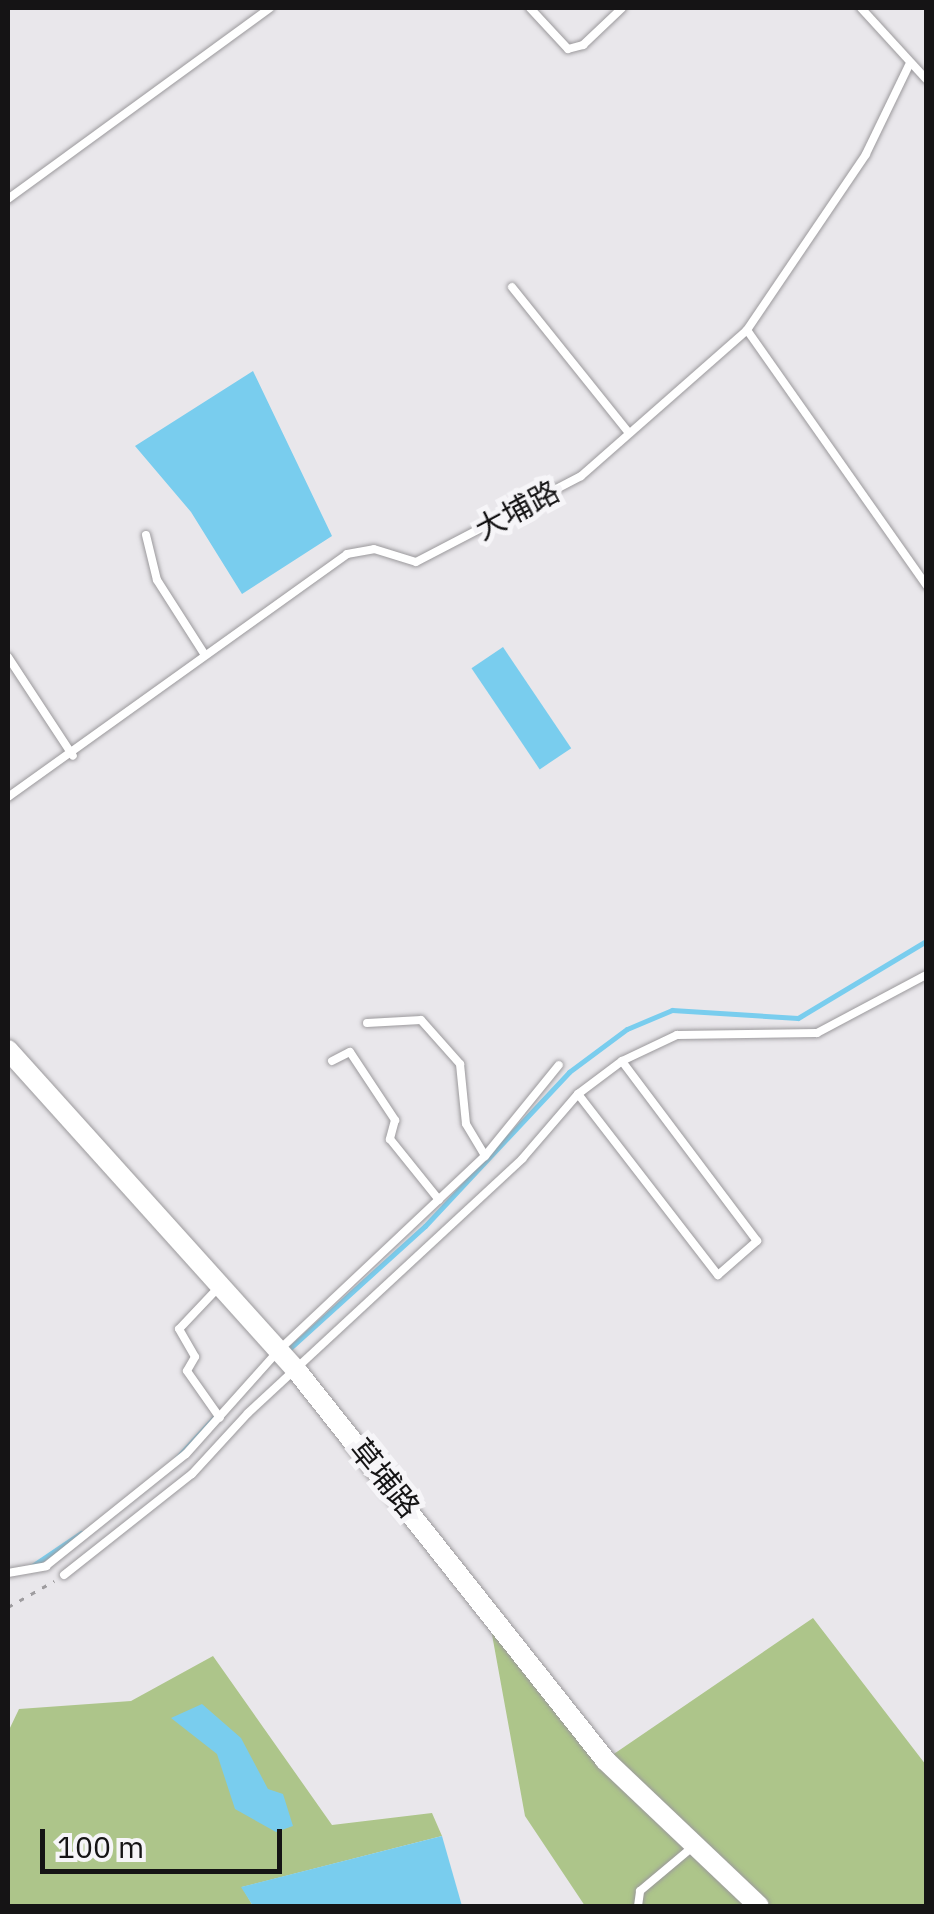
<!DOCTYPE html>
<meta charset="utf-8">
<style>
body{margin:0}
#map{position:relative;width:934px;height:1914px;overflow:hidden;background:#e9e7eb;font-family:"IBM Plex Sans","Noto Sans TC",sans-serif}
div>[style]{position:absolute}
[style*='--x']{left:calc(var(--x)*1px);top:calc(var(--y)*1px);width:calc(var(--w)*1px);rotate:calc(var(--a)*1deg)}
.green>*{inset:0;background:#adc58a}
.water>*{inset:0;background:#79cdee;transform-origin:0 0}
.stream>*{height:5px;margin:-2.5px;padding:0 2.5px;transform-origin:2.5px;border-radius:2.5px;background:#79cdee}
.path>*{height:2.5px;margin-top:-1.25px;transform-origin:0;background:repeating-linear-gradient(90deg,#9e9c9f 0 5px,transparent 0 13px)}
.roads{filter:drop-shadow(0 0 2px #9b999c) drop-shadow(0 0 2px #9b999c)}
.lane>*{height:8px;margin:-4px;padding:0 4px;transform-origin:4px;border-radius:4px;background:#fff}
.secondary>*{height:20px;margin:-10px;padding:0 10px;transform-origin:10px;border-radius:10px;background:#fff}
span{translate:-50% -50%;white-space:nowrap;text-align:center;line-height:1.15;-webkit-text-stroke:10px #f6f5f8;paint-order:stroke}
.street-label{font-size:30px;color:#151415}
.frame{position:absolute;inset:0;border:10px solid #151415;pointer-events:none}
.scale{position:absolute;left:40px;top:1829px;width:242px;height:45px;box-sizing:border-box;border:5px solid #151415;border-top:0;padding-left:12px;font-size:30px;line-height:35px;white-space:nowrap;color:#151415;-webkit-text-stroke:8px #f6f5f8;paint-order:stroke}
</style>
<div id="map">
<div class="green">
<div style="clip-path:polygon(487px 1607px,605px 1760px,813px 1618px,926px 1765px,926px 1906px,585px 1906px,525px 1816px)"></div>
<div style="clip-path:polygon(213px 1656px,332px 1825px,432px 1813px,442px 1836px,242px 1887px,253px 1906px,8px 1906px,8px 1732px,19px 1709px,131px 1701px)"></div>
</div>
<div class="water">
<div style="clip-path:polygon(253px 371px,332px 536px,242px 594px,191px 512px,135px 446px)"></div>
<div style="left:503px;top:647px;width:122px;height:38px;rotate:56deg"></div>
<div style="clip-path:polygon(202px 1704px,241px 1738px,268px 1789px,283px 1794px,293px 1826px,276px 1832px,235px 1809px,217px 1754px,171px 1718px)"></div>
<div style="clip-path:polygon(442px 1836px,462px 1906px,253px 1906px,241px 1887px)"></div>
</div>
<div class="stream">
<div style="--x:287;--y:1351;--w:186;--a:-42.2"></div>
<div style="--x:425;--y:1226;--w:211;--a:-46.9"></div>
<div style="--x:569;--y:1072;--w:72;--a:-36.6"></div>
<div style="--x:627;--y:1029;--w:49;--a:-22.9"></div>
<div style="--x:672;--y:1010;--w:126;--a:3.6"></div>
<div style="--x:798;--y:1018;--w:149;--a:-31"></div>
<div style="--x:176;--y:1459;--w:64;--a:-47.5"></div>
<div style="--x:32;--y:1566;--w:59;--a:-34"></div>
</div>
<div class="path">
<div style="--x:8;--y:1607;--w:53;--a:-29.5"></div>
</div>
<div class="roads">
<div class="lane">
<div style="--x:530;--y:8;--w:56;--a:47.2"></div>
<div style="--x:568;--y:49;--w:16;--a:-15"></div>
<div style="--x:583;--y:45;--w:54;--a:-43.5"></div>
<div style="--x:861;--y:8;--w:96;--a:47.5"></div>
<div style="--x:8;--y:199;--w:324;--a:-36.1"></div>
<div style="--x:512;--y:287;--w:186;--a:51.3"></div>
<div style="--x:747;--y:330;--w:312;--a:54.9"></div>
<div style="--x:146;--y:535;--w:46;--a:76.3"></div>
<div style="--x:157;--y:580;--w:89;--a:57.4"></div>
<div style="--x:8;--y:657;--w:118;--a:56.7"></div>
<div style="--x:8;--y:797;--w:417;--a:-35.6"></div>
<div style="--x:347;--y:554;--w:27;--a:-10"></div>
<div style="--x:374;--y:549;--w:44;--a:17.2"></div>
<div style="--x:416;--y:562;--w:186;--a:-27.5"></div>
<div style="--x:581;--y:476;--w:221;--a:-41.3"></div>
<div style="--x:747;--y:330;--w:212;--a:-55.9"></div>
<div style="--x:866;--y:154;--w:99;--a:-64.2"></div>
<div style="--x:367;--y:1023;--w:54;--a:-3.2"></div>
<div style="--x:421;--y:1020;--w:59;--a:48.4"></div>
<div style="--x:460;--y:1064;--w:60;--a:84.3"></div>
<div style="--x:466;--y:1124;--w:37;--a:59"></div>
<div style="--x:332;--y:1061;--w:20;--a:-27"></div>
<div style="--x:350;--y:1052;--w:82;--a:56.5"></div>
<div style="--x:395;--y:1120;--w:20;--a:105"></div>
<div style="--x:390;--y:1139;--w:78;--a:51.2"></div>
<div style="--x:578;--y:1094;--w:229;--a:52.3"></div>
<div style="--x:718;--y:1275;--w:52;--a:-41.1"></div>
<div style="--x:757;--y:1241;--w:225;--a:-126.9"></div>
<div style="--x:217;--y:1289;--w:55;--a:133.5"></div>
<div style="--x:179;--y:1329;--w:32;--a:60"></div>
<div style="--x:195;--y:1357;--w:16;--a:120"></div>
<div style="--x:187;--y:1371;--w:57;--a:54.9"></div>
<div style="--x:8;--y:1573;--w:39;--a:-10"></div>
<div style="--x:46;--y:1566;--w:179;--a:-38.7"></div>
<div style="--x:186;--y:1454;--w:140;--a:-48.2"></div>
<div style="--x:279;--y:1350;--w:283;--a:-43.3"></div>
<div style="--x:485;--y:1156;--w:117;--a:-50.9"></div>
<div style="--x:64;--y:1575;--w:163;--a:-38.3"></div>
<div style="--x:192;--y:1474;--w:83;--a:-47.4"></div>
<div style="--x:248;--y:1413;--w:374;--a:-42.8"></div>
<div style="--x:522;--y:1159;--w:86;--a:-49.3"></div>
<div style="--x:578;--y:1094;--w:55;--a:-36.9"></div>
<div style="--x:622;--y:1061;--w:61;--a:-25.3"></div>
<div style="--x:677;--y:1035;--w:140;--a:-0.8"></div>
<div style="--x:817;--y:1033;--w:123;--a:-28"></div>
<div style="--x:638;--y:1906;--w:15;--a:-82"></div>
<div style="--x:640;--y:1891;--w:65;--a:-40"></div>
</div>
<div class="secondary">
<div style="--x:8;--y:1050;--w:432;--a:48"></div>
<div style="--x:297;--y:1371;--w:496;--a:51.6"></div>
<div style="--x:605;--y:1760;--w:212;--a:43.5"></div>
</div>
</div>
<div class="street-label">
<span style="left:517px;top:510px;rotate:-28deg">大埔路</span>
<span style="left:385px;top:1478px;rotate:51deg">草埔路</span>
</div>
<div class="frame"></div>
<div class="scale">100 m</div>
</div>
